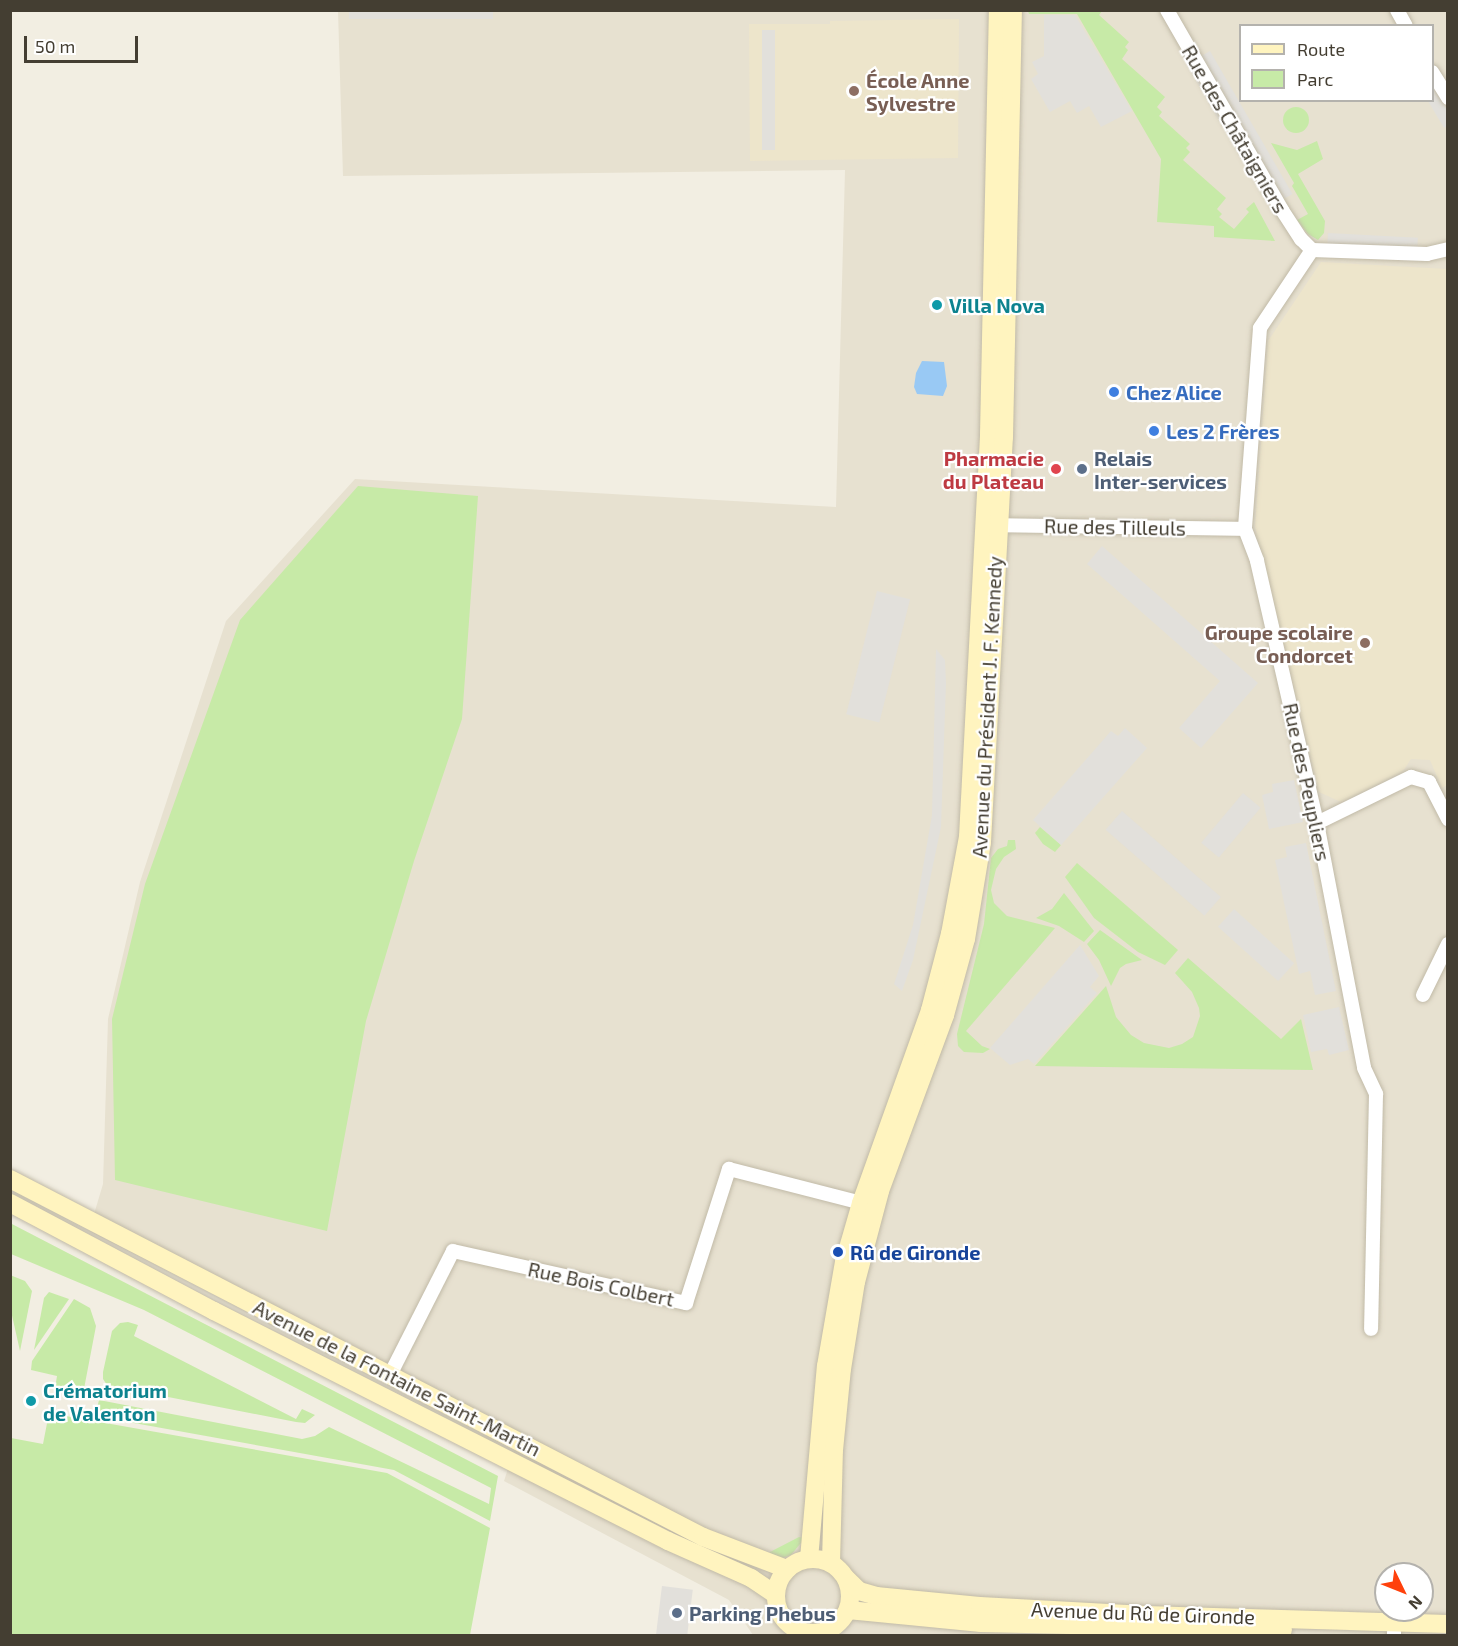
<!DOCTYPE html>
<meta charset="utf-8">
<style>
body{margin:0}
#map{position:relative;width:1458px;height:1646px;overflow:hidden;background:#f2eee2;font-family:"Exo 2",sans-serif}
div>[style]{position:absolute}
[style*='--x']{left:calc(var(--x)*1px);top:calc(var(--y)*1px);width:calc(var(--w)*1px);rotate:calc(var(--a)*1deg)}
.residential>*{inset:0;background:#e7e1d0}
.education>*{inset:0;background:#ede5cb}
.green>*{inset:0;background:#c7eaa7}
.round{border-radius:50%}
.parking>*{inset:0;background:#e2e0db;transform-origin:0 0}
.water>*{inset:0;background:#99c9f4}
.roads{filter:drop-shadow(0 0 2px #c1baa7) drop-shadow(0 0 2px #c1baa7)}
.minor>*{height:14px;margin:-7px;padding:0 7px;transform-origin:7px;border-radius:7px;background:#fff}
.secondary>*{height:18px;margin:-9px;padding:0 9px;transform-origin:9px;border-radius:9px;background:#fff4bf}
.secondary>.ring{margin:-9px;padding:0;box-sizing:content-box;background:none;border:18px solid #fff4bf;border-radius:50%}
.dots>*{width:16px;height:16px;translate:-50% -50%;box-sizing:border-box;border:3px solid #fff;border-radius:50%}
span{translate:-50% -50%;white-space:nowrap;text-align:center;line-height:1.15;-webkit-text-stroke:4.5px #fff;paint-order:stroke}
.education-label{font-size:20px;color:#785e54;font-weight:700}
.left{translate:0 -50%;text-align:left}
.right{translate:-100% -50%;text-align:right}
.street-label{font-size:20px;color:#443e32}
.culture-label{font-size:20px;color:#0d838f;font-weight:700}
.shop-label{font-size:20px;color:#366cbe;font-weight:700}
.health-label{font-size:20px;color:#be3a42;font-weight:700}
.service-label{font-size:20px;color:#4e5e75;font-weight:700}
.transit-label{font-size:20px;color:#164399;font-weight:700}
.frame{position:absolute;inset:0;border:12px solid #443e32;pointer-events:none}
.legend{position:absolute;left:1239px;top:24px;width:195px;height:78px;box-sizing:border-box;background:#fff;border:2px solid #b4b2ad;margin:0;padding:8px 10px;list-style:none;font-size:18px;color:#443e32}
.legend li{display:flex;align-items:center;gap:12px;height:30px}
.legend b{width:30px;border:2px solid #b4b2ad}
.north{position:absolute;left:1374px;top:1562px;width:60px;height:60px;box-sizing:border-box;background:#fff;border:2px solid #b4b2ad;border-radius:50%;rotate:133deg;font-size:16px;font-weight:700;line-height:24px;text-align:center;color:#443e32}
.north::after{content:'';display:block;margin:auto;width:21px;height:27px;background:#ff410c;clip-path:polygon(50% 0,100% 100%,50% 72%,0 100%)}
.scale{position:absolute;left:24px;top:36px;width:114px;height:27px;box-sizing:border-box;border:3px solid #443e32;border-top:0;padding-left:8px;font-size:18px;line-height:21px;white-space:nowrap;color:#443e32;-webkit-text-stroke:4px #fff;paint-order:stroke}
</style>
<div id="map">
<div class="residential">
<div style="clip-path:polygon(evenodd,338px 11px,1447px 11px,1447px 1635px,753px 1635px,729px 1600px,504px 1481px,515px 1447px,89px 1231px,103px 1184px,108px 1019px,140px 882px,226px 621px,355px 479px,836px 507px,845px 170px,343px 176px,338px 11px,1240px 26px,1432px 26px,1432px 100px,1240px 100px,1240px 26px,338px 11px,1386px 1574px,1422px 1574px,1422px 1610px,1386px 1610px,1386px 1574px)"></div>
</div>
<div class="education">
<div style="clip-path:polygon(959px 19px,958px 158px,750px 161px,749px 24px,830px 24px,830px 21px)"></div>
<div style="clip-path:polygon(1321px 262px,1447px 269px,1447px 785px,1442px 788px,1430px 760px,1411px 759px,1403px 771px,1341px 802px,1319px 792px,1255px 527px,1268px 341px)"></div>
</div>
<div class="green">
<div style="clip-path:polygon(1028px 11px,1102px 11px,1099px 15px,1129px 42px,1125px 47px,1128px 50px,1122px 59px,1165px 97px,1157px 107px,1162px 112px,1159px 116px,1190px 144px,1186px 148px,1190px 152px,1183px 160px,1226px 198px,1217px 209px,1222px 214px,1219px 217px,1234px 229px,1249px 212px,1246px 209px,1254px 202px,1275px 241px,1214px 237px,1214px 226px,1157px 222px,1161px 159px,1077px 14px,1029px 14px)"></div>
<div class="round" style="left:1283px;top:107px;width:26px;height:26px"></div>
<div style="clip-path:polygon(1317px 141px,1323px 159px,1298px 174px,1325px 221px,1324px 233px,1318px 240px,1308px 234px,1297px 220px,1308px 214px,1292px 186px,1294px 183px,1271px 143px,1297px 150px)"></div>
<div style="clip-path:polygon(358px 486px,478px 496px,462px 719px,414px 861px,366px 1021px,327px 1231px,115px 1180px,112px 1019px,145px 884px,240px 620px)"></div>
<div style="clip-path:polygon(1040px 827px,1061px 845px,1055px 852px,1043px 844px,1035px 833px)"></div>
<div style="clip-path:polygon(1008px 840px,1015px 840px,1016px 849px,1004px 857px,996px 869px,991px 890px,994px 903px,1007px 916px,1055px 928px,966px 1031px,982px 1046px,990px 1049px,983px 1053px,964px 1052px,958px 1046px,957px 1034px,984px 924px,991px 858px,998px 849px,1007px 846px)"></div>
<div style="clip-path:polygon(1077px 863px,1178px 950px,1165px 965px,1138px 952px,1094px 918px,1065px 877px)"></div>
<div style="clip-path:polygon(1064px 893px,1094px 931px,1084px 942px,1059px 926px,1036px 918px,1052px 909px)"></div>
<div style="clip-path:polygon(1100px 930px,1142px 960px,1126px 964px,1120px 968px,1111px 986px,1099px 960px,1087px 944px)"></div>
<div style="clip-path:polygon(1188px 958px,1281px 1039px,1301px 1019px,1313px 1070px,1035px 1066px,1106px 986px,1116px 1017px,1131px 1035px,1144px 1043px,1169px 1048px,1182px 1044px,1193px 1037px,1200px 1016px,1199px 1008px,1192px 992px,1175px 973px)"></div>
<div style="clip-path:polygon(10px 1223px,498px 1476px,490px 1521px,394px 1470px,95px 1416px,99px 1400px,302px 1439px,315px 1436px,329px 1427px,489px 1504px,491px 1488px,144px 1310px,11px 1254px)"></div>
<div style="clip-path:polygon(10px 1275px,25px 1281px,32px 1291px,20px 1351px,11px 1311px)"></div>
<div style="clip-path:polygon(49px 1292px,69px 1299px,34px 1350px,44px 1298px)"></div>
<div style="clip-path:polygon(74px 1299px,90px 1308px,96px 1326px,83px 1394px,55px 1388px,57px 1376px,31px 1370px,32px 1361px)"></div>
<div style="clip-path:polygon(128px 1322px,138px 1325px,134px 1336px,296px 1419px,302px 1409px,315px 1415px,305px 1423px,296px 1422px,107px 1385px,103px 1379px,103px 1372px,112px 1331px,120px 1323px)"></div>
<div style="clip-path:polygon(49px 1413px,387px 1473px,490px 1528px,470px 1635px,11px 1635px,11px 1438px,43px 1444px)"></div>
<div style="clip-path:polygon(799px 1537px,805px 1538px,791px 1555px,782px 1558px,767px 1557px,770px 1552px)"></div>
</div>
<div class="parking">
<div style="left:349px;top:11px;width:144px;height:8px"></div>
<div style="clip-path:polygon(1044px 15px,1075px 15px,1132px 111px,1101px 127px,1089px 106px,1077px 113px,1070px 101px,1050px 112px,1031px 79px,1038px 74px,1032px 62px,1044px 56px)"></div>
<div style="left:762px;top:30px;width:13px;height:120px"></div>
<div style="left:1183px;top:50px;width:86px;height:4px;rotate:60deg"></div>
<div style="left:1210px;top:51px;width:165px;height:11px;rotate:60deg"></div>
<div style="clip-path:polygon(1433px 84px,1447px 110px,1447px 126px,1444px 128px,1428px 101px,1432px 100px)"></div>
<div style="left:1328px;top:233px;width:90px;height:11px;rotate:3deg"></div>
<div style="clip-path:polygon(1102px 546px,1258px 683px,1201px 748px,1179px 728px,1220px 681px,1087px 564px)"></div>
<div style="left:877px;top:591px;width:34px;height:127px;rotate:14deg"></div>
<div style="clip-path:polygon(936px 649px,945px 660px,946px 683px,941px 827px,913px 960px,902px 991px,894px 984px,913px 925px,932px 815px)"></div>
<div style="clip-path:polygon(1125px 728px,1147px 748px,1061px 845px,1033px 820px,1111px 731px,1118px 736px)"></div>
<div style="clip-path:polygon(1294px 780px,1303px 822px,1269px 829px,1262px 795px,1273px 792px,1272px 784px)"></div>
<div style="left:1243px;top:793px;width:23px;height:65px;rotate:40deg"></div>
<div style="left:1122px;top:811px;width:131px;height:25px;rotate:41deg"></div>
<div style="clip-path:polygon(1306px 843px,1336px 991px,1315px 995px,1310px 971px,1299px 974px,1275px 860px,1287px 857px,1285px 847px)"></div>
<div style="left:1234px;top:909px;width:81px;height:24px;rotate:42deg"></div>
<div style="clip-path:polygon(1080px 945px,1099px 976px,1090px 987px,1097px 993px,1034px 1064px,1028px 1059px,1010px 1065px,990px 1048px)"></div>
<div style="clip-path:polygon(1339px 1007px,1349px 1050px,1329px 1055px,1327px 1049px,1311px 1052px,1303px 1015px)"></div>
<div style="left:662px;top:1586px;width:31px;height:49px;rotate:7deg"></div>
</div>
<div class="water">
<div style="clip-path:polygon(922px 361px,944px 362px,947px 386px,943px 396px,917px 394px,914px 387px,916px 373px)"></div>
</div>
<div class="roads">
<div class="minor">
<div style="--x:1167;--y:10;--w:231;--a:60.1"></div>
<div style="--x:1282;--y:210;--w:35;--a:57"></div>
<div style="--x:1301;--y:239;--w:16;--a:45"></div>
<div style="--x:1312;--y:250;--w:115;--a:2"></div>
<div style="--x:1427;--y:254;--w:22;--a:-13"></div>
<div style="--x:1397;--y:10;--w:18;--a:61"></div>
<div style="--x:1432;--y:72;--w:31;--a:58"></div>
<div style="--x:1312;--y:250;--w:94;--a:123.7"></div>
<div style="--x:1260;--y:328;--w:202;--a:94.3"></div>
<div style="--x:1245;--y:529;--w:34;--a:69"></div>
<div style="--x:1257;--y:561;--w:269;--a:77.1"></div>
<div style="--x:1317;--y:823;--w:249;--a:79.1"></div>
<div style="--x:1364;--y:1068;--w:29;--a:65"></div>
<div style="--x:1376;--y:1094;--w:235;--a:91.2"></div>
<div style="--x:992;--y:525;--w:253;--a:0.9"></div>
<div style="--x:1317;--y:823;--w:105;--a:-26.1"></div>
<div style="--x:1411;--y:777;--w:19;--a:16"></div>
<div style="--x:1429;--y:782;--w:42;--a:62.8"></div>
<div style="--x:1423;--y:995;--w:57;--a:-63.9"></div>
<div style="--x:390;--y:1375;--w:139;--a:-63.1"></div>
<div style="--x:453;--y:1251;--w:239;--a:12.6"></div>
<div style="--x:686;--y:1303;--w:141;--a:-72.2"></div>
<div style="--x:729;--y:1169;--w:136;--a:14.4"></div>
<div style="--x:1394;--y:1636;--w:4;--a:-90"></div>
</div>
<div class="secondary">
<div style="--x:10;--y:1179;--w:780;--a:27.32"></div>
<div style="--x:703;--y:1537;--w:90;--a:20.9"></div>
<div style="--x:10;--y:1203;--w:231;--a:27.9"></div>
<div style="--x:214;--y:1311;--w:509;--a:26.87"></div>
<div style="--x:668;--y:1541;--w:91;--a:24"></div>
<div style="--x:751;--y:1578;--w:30;--a:34"></div>
<div class="ring" style="left:776px;top:1559px;width:56px;height:56px"></div>
<div style="--x:809;--y:1559;--w:194;--a:-85"></div>
<div style="--x:826;--y:1366;--w:106;--a:-80.2"></div>
<div style="--x:844;--y:1262;--w:61;--a:-73.9"></div>
<div style="--x:861;--y:1203;--w:205;--a:-70.3"></div>
<div style="--x:930;--y:1010;--w:79;--a:-75.3"></div>
<div style="--x:950;--y:934;--w:99;--a:-79.5"></div>
<div style="--x:968;--y:837;--w:403;--a:-87"></div>
<div style="--x:989;--y:435;--w:425;--a:-88.8"></div>
<div style="--x:831;--y:1563;--w:113;--a:-88.5"></div>
<div style="--x:834;--y:1450;--w:81;--a:-84.4"></div>
<div style="--x:842;--y:1369;--w:88;--a:-80.9"></div>
<div style="--x:856;--y:1282;--w:94;--a:-75.2"></div>
<div style="--x:880;--y:1191;--w:188;--a:-69.7"></div>
<div style="--x:945;--y:1015;--w:79;--a:-74.6"></div>
<div style="--x:966;--y:939;--w:98;--a:-80.6"></div>
<div style="--x:982;--y:842;--w:406;--a:-86.9"></div>
<div style="--x:1004;--y:437;--w:427;--a:-88.8"></div>
<div style="--x:846;--y:1578;--w:18;--a:45"></div>
<div style="--x:859;--y:1591;--w:18;--a:16"></div>
<div style="--x:876;--y:1596;--w:104;--a:5.5"></div>
<div style="--x:980;--y:1606;--w:165;--a:3.1"></div>
<div style="--x:1145;--y:1615;--w:303;--a:1.7"></div>
<div style="--x:848;--y:1610;--w:134;--a:5.6"></div>
<div style="--x:981;--y:1623;--w:302;--a:1.3"></div>
</div>
</div>
<div class="dots">
<div style="left:854px;top:91px;background:#8d6e63"></div>
<div style="left:937px;top:305px;background:#0f9aa8"></div>
<div style="left:1114px;top:392px;background:#3f7fe0"></div>
<div style="left:1154px;top:431px;background:#3f7fe0"></div>
<div style="left:1056px;top:469px;background:#e0444e"></div>
<div style="left:1082px;top:469px;background:#5c6f8a"></div>
<div style="left:1365px;top:643px;background:#8d6e63"></div>
<div style="left:838px;top:1252px;background:#1a4fb4"></div>
<div style="left:31px;top:1401px;background:#0f9aa8"></div>
<div style="left:677px;top:1613px;background:#5c6f8a"></div>
</div>
<div class="education-label">
<span class="left" style="left:866px;top:92px">École Anne<br>Sylvestre</span>
<span class="right" style="left:1353px;top:644px">Groupe scolaire<br>Condorcet</span>
</div>
<div class="street-label">
<span style="left:1235px;top:129px;rotate:60deg">Rue des Châtaigniers</span>
<span style="left:1115px;top:527px;rotate:1deg">Rue des Tilleuls</span>
<span style="left:987px;top:707px;rotate:-87deg">Avenue du Président J. F. Kennedy</span>
<span style="left:1307px;top:782px;rotate:78deg">Rue des Peupliers</span>
<span style="left:601px;top:1284px;rotate:12deg">Rue Bois Colbert</span>
<span style="left:397px;top:1378px;rotate:27deg">Avenue de la Fontaine Saint-Martin</span>
<span style="left:1143px;top:1613px;rotate:2deg">Avenue du Rû de Gironde</span>
</div>
<div class="culture-label">
<span class="left" style="left:949px;top:305px">Villa Nova</span>
<span class="left" style="left:43px;top:1402px">Crématorium<br>de Valenton</span>
</div>
<div class="shop-label">
<span class="left" style="left:1126px;top:392px">Chez Alice</span>
<span class="left" style="left:1166px;top:431px">Les 2 Frères</span>
</div>
<div class="health-label">
<span class="right" style="left:1044px;top:470px">Pharmacie<br>du Plateau</span>
</div>
<div class="service-label">
<span class="left" style="left:1094px;top:470px">Relais<br>Inter-services</span>
<span class="left" style="left:689px;top:1613px">Parking Phebus</span>
</div>
<div class="transit-label">
<span class="left" style="left:850px;top:1252px">Rû de Gironde</span>
</div>
<div class="frame"></div>
<ul class="legend">
<li><b style="height:8px;background:#fff4bf"></b>Route</li>
<li><b style="height:16px;background:#c7eaa7"></b>Parc</li>
</ul>
<div class="north">N</div>
<div class="scale">50 m</div>
</div>
